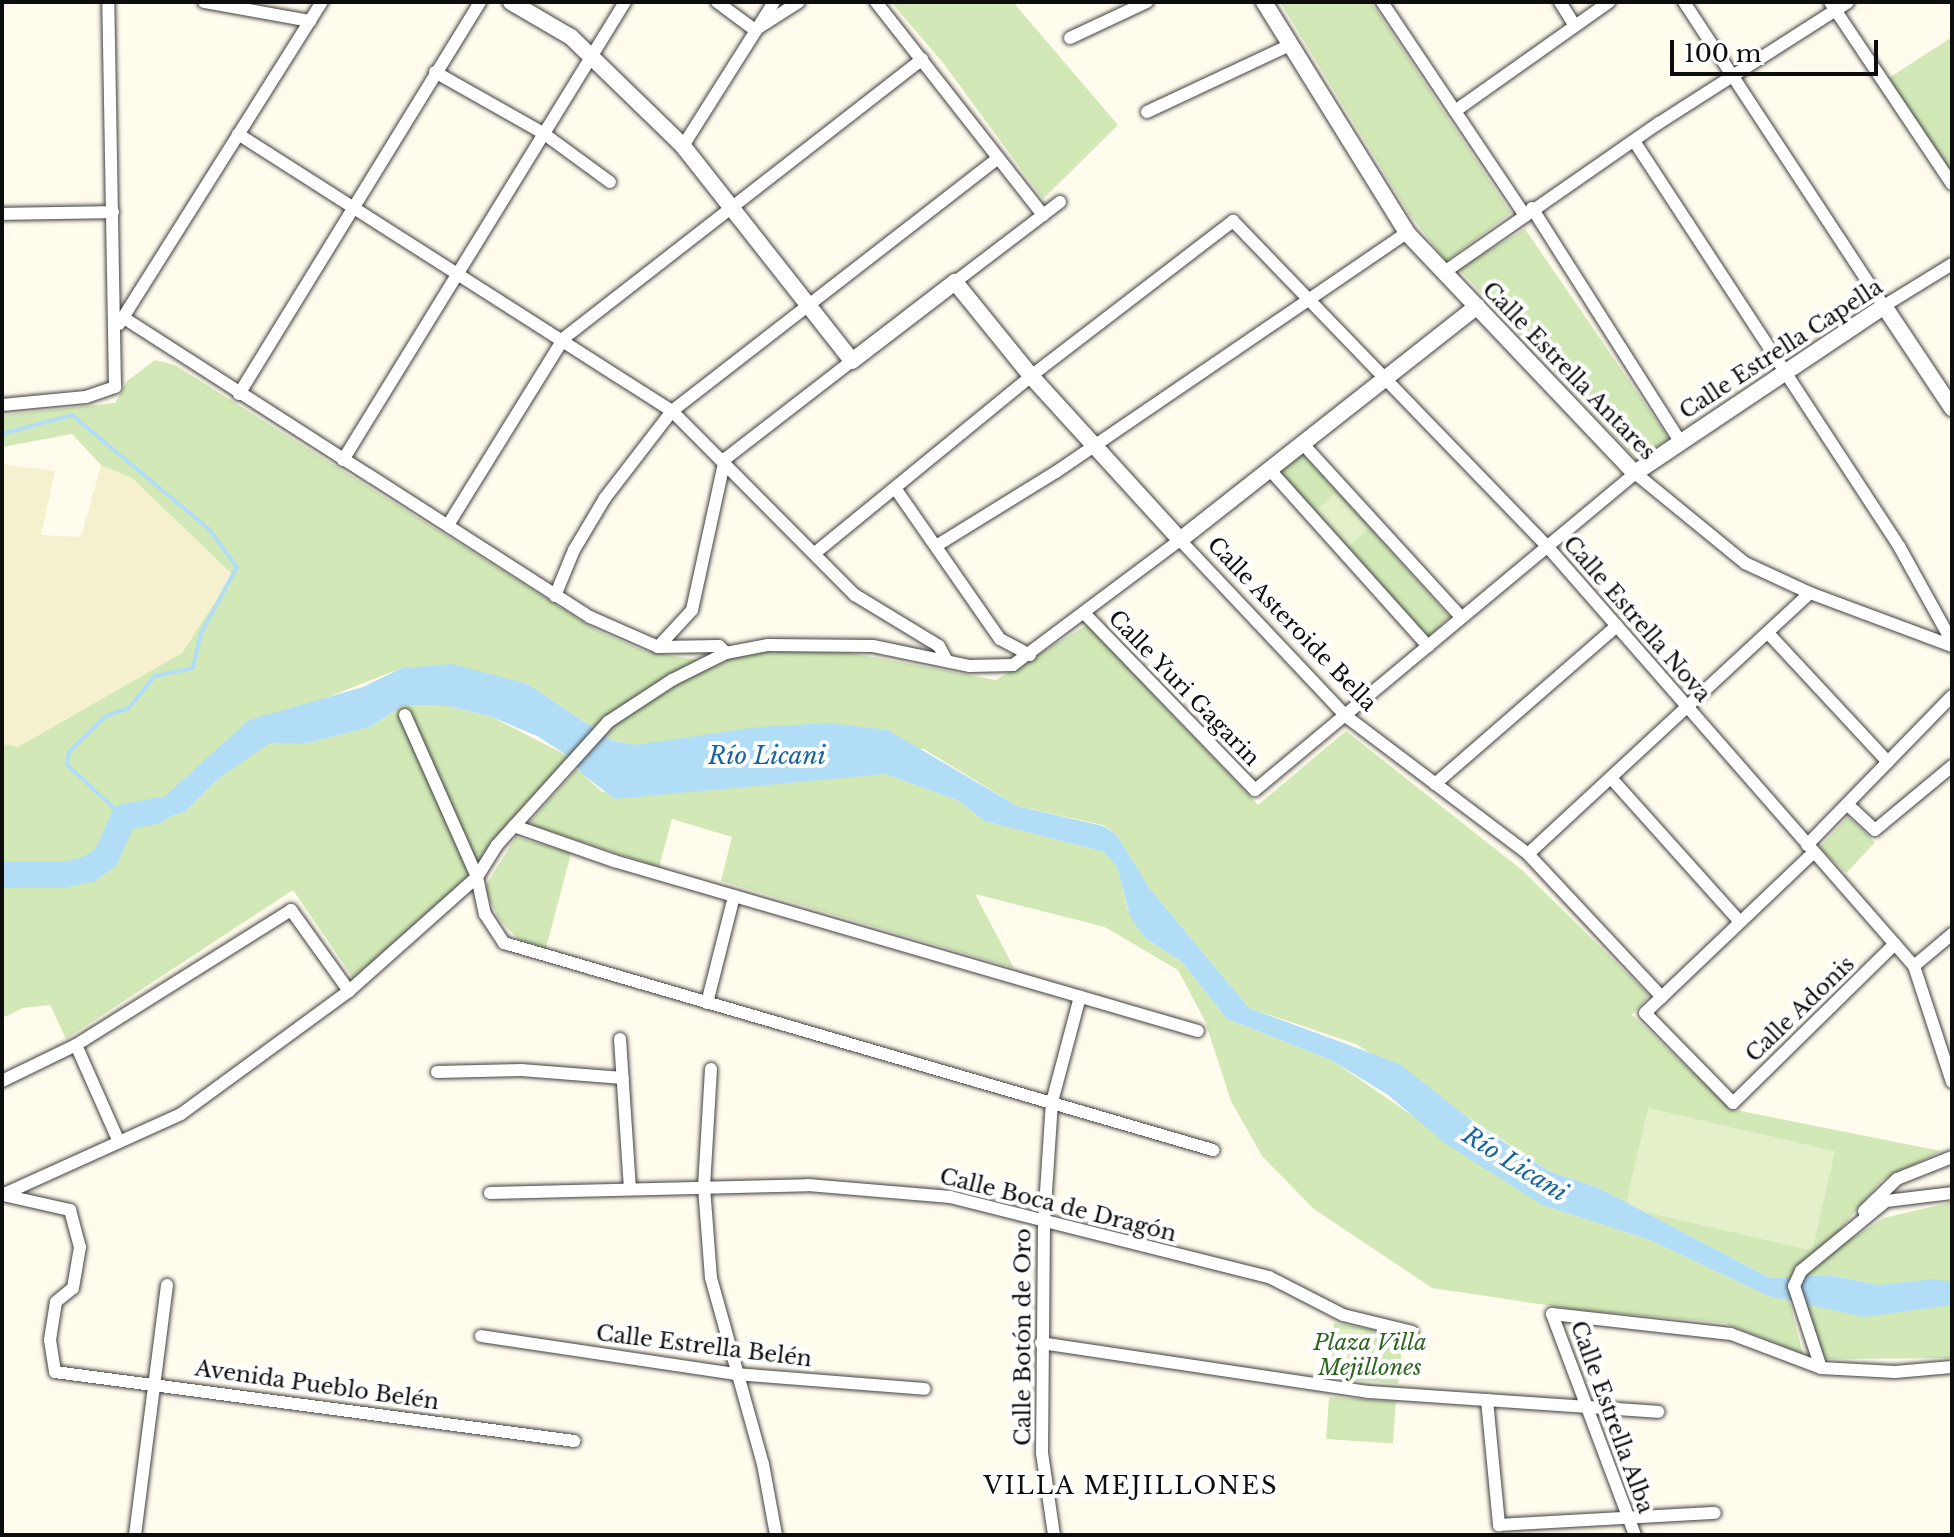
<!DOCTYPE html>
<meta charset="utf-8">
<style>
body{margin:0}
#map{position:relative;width:1954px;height:1537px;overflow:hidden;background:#fffbed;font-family:"Libre Baskerville",serif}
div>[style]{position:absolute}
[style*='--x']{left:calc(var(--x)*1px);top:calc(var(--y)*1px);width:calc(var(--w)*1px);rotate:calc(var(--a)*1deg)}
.farmland>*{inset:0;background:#f5f1ce}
.green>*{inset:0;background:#d2e9b7;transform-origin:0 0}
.pitch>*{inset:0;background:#e3f0c9;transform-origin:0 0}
.water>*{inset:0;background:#b2ddf6}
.stream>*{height:4px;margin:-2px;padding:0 2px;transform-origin:2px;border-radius:2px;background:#b2ddf6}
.river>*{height:26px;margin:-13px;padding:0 13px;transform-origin:13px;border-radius:13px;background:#b2ddf6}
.roads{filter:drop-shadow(0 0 2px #404040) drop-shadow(0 0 2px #404040)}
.minor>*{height:12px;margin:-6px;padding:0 6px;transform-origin:6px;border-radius:6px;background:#fff}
.tertiary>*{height:16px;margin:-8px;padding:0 8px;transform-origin:8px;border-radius:8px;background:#fff}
span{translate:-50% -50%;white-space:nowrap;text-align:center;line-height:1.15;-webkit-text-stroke:8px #fff;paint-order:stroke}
.street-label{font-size:22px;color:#0d0d0d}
.park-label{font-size:22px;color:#2d651d;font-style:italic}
.water-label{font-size:24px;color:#16659f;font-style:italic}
.neighbourhood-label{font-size:24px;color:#0d0d0d;letter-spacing:2px}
.frame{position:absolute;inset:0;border:4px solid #0d0d0d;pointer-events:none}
.scale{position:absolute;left:1670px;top:40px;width:208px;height:36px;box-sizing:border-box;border:4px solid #0d0d0d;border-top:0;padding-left:10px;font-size:24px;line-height:28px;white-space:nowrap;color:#0d0d0d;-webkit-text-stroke:6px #fff;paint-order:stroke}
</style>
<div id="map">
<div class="farmland">
<div style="clip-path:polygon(2px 464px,55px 471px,41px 535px,81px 537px,101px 465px,132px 478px,233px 575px,182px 653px,18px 747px,2px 744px)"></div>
</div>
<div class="green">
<div style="clip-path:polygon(891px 2px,1013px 2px,1118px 125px,1043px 199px,944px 64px)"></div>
<div style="clip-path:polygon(1280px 2px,1371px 2px,1511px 213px,1446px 261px,1410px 215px)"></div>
<div style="clip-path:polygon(1952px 37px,1952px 174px,1889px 78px)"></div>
<div style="clip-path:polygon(1525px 229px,1669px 439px,1636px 459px,1459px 269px)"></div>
<div style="clip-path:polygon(155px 360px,175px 365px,596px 630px,644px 651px,721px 664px,741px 651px,851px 653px,996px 680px,1087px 625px,1258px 805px,1346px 731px,1522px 870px,1649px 995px,1632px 1015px,1731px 1109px,1941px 1151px,1882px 1180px,1841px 1228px,1853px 1238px,1884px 1218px,1952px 1202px,1952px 1282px,1880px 1285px,1829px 1275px,1770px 1278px,1597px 1187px,1551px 1172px,1356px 1044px,1249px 1008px,1150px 889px,1116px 834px,1103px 825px,1017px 806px,924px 749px,634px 745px,611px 740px,528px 684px,495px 677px,402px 668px,310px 704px,164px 798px,130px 806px,117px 832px,185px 812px,218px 779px,270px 742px,304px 744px,370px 727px,403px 705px,448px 706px,492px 717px,568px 756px,465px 878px,360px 988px,293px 890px,66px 1039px,50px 1005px,23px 1008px,2px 1018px,2px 744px,18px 747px,182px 653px,233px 575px,132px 478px,101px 465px,72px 434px,2px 447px,2px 415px,115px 403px,127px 381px)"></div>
<div style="left:1301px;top:452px;width:222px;height:29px;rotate:48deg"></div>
<div style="clip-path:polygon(577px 769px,602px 792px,885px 774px,959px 801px,984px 821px,1104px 852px,1117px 866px,1128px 910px,1144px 937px,1182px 962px,1227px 1019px,1333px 1061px,1542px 1205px,1650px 1240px,1768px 1296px,1789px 1300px,1803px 1354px,1725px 1323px,1580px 1310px,1432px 1288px,1314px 1209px,1262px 1156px,1231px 1101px,1205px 1021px,1178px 970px,1105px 927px,975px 894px,1014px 968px,721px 881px,732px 837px,672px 819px,659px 867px,528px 824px)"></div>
<div style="left:1848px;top:817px;width:37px;height:42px;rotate:43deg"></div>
<div style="clip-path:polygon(516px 837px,571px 853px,546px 948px,518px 939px,499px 919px,484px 888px)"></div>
<div style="clip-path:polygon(1805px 1303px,1952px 1305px,1952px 1358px,1825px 1359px)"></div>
<div style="clip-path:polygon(1334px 1323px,1388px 1332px,1402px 1348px,1398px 1384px,1331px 1378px)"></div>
<div style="left:1329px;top:1397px;width:67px;height:42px;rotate:4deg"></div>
</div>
<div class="pitch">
<div style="left:1335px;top:493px;width:49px;height:28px;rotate:47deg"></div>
<div style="left:1648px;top:1108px;width:192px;height:102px;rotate:13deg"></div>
<div style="left:1339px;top:1329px;width:26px;height:46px;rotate:2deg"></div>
</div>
<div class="water">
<div style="clip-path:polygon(452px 664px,528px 684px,611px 740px,634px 745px,757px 727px,829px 723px,888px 730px,1017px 806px,1103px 826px,1116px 834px,1150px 889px,1249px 1008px,1400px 1064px,1476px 1124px,1551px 1172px,1597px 1187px,1770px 1278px,1829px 1275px,1880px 1285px,1933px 1279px,1952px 1282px,1952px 1305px,1864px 1317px,1768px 1296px,1650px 1240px,1542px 1205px,1446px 1144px,1388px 1095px,1333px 1061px,1227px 1019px,1182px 962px,1144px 937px,1130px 916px,1117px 867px,1104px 852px,984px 821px,959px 801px,885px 774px,615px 799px,582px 774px,568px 756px,537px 736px,492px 717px,448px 706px,403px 705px,370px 727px,304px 744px,270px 743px,218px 779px,185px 812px,116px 833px,130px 806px,164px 797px,249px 720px,363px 687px,402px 668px)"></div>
</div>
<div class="stream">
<div style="--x:2;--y:434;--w:73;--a:-15.2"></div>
<div style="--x:72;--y:415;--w:178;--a:39.8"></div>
<div style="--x:209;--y:529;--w:47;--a:53.6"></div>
<div style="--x:237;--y:567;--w:75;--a:118.6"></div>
<div style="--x:201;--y:633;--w:36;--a:103"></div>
<div style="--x:193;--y:668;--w:39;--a:168"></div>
<div style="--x:155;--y:676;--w:41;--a:129.1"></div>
<div style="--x:129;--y:708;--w:24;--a:161"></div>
<div style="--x:106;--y:716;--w:52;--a:135.8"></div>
<div style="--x:69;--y:752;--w:13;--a:99"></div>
<div style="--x:67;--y:765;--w:77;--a:42.4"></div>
</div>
<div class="river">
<div style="--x:2;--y:875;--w:61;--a:0"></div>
<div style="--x:63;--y:875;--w:27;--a:-13"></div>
<div style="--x:89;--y:869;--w:21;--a:-35"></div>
<div style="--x:106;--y:857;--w:44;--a:-65.8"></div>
<div style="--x:124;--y:817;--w:33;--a:-11"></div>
</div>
<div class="roads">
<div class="minor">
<div style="--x:204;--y:2;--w:108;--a:10.2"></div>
<div style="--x:717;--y:2;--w:47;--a:36.4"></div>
<div style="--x:755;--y:30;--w:52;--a:-32.5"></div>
<div style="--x:876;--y:2;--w:271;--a:51.9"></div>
<div style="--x:1382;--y:2;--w:255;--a:56.2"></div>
<div style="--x:1560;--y:2;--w:28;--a:58"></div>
<div style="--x:1684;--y:2;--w:364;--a:56.7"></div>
<div style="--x:1884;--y:306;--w:80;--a:-31.7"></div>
<div style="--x:1830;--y:2;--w:219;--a:56.2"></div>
<div style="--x:1070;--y:38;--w:85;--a:-25.1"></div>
<div style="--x:435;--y:72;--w:124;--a:29.5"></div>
<div style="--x:543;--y:133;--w:83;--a:36.2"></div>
<div style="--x:1455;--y:111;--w:189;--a:-35.3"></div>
<div style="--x:1147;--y:112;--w:158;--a:-25.1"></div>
<div style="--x:238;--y:134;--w:515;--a:32.55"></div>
<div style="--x:672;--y:411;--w:260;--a:45.2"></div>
<div style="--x:855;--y:595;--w:98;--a:31.3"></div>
<div style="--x:939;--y:646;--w:17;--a:62"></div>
<div style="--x:1634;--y:141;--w:486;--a:56.8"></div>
<div style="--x:1900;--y:548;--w:107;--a:61"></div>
<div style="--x:683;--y:146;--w:170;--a:-57.7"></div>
<div style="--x:1532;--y:208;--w:276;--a:57.6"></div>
<div style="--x:2;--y:214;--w:111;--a:-1"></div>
<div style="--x:1443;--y:273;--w:263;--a:-34.8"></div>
<div style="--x:1659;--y:123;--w:224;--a:-32.6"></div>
<div style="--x:955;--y:282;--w:132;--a:-37.3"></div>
<div style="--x:124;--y:318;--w:554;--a:32.69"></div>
<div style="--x:590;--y:617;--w:74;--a:23.8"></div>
<div style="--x:658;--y:647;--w:61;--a:-0.9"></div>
<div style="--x:719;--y:646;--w:10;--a:45"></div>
<div style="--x:119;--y:324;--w:381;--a:-57.8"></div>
<div style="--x:239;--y:394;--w:460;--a:-58.4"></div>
<div style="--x:2;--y:405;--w:84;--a:-5.4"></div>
<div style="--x:86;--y:397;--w:31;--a:-19"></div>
<div style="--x:115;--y:387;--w:385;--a:-91"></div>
<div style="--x:1303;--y:444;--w:234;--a:47.6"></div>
<div style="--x:343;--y:460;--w:538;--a:-58.38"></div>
<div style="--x:1270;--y:470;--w:237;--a:48.1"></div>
<div style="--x:895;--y:488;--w:184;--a:55.2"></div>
<div style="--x:1000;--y:639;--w:34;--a:28"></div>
<div style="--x:448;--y:525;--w:220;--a:-58.2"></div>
<div style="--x:564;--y:338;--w:454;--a:-37.9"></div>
<div style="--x:936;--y:546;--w:141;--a:-31.7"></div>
<div style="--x:1056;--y:472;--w:425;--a:-34.3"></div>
<div style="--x:815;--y:553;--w:279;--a:-39.3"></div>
<div style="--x:1031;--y:376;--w:255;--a:-37.5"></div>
<div style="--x:1233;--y:221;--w:450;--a:46"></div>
<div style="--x:1546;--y:545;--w:559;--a:48.84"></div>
<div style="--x:1914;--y:966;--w:122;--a:71.9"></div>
<div style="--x:555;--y:596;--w:50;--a:-67.6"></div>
<div style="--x:574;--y:550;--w:61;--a:-59.2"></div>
<div style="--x:605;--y:498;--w:110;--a:-52.4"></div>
<div style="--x:672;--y:411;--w:411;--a:-37.8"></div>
<div style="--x:1084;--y:613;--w:246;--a:46"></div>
<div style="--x:1255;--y:790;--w:495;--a:-39.8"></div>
<div style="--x:1635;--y:473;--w:142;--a:39.3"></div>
<div style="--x:1745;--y:563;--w:72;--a:24.8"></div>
<div style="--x:1810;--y:593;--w:152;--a:20.5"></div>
<div style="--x:1768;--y:633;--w:176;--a:47.1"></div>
<div style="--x:658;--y:647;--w:50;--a:-47.4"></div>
<div style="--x:692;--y:610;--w:155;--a:-77.7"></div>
<div style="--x:725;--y:459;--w:160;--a:-37.7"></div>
<div style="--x:405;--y:715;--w:177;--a:66"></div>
<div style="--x:477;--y:877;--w:38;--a:78"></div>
<div style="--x:485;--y:914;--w:35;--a:57"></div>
<div style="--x:504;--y:943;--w:739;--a:16.28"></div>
<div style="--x:1611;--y:778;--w:193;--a:48.1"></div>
<div style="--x:1435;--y:784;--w:241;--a:-41"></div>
<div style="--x:1847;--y:804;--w:38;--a:43"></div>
<div style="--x:1875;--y:830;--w:100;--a:-39.7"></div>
<div style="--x:514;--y:826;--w:106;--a:19.3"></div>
<div style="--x:614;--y:861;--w:608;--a:16.23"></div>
<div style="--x:1807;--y:845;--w:208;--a:-45.8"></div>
<div style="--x:1814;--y:852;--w:233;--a:136.4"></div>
<div style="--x:1645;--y:1013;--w:126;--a:45.6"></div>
<div style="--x:1733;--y:1103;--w:227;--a:-44.5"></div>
<div style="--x:1528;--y:854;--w:384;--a:-42.8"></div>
<div style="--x:1914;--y:966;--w:50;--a:-40.1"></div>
<div style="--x:707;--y:1003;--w:110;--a:-75.8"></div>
<div style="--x:620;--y:1039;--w:149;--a:86.2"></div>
<div style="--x:76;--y:1045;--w:106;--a:66.1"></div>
<div style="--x:711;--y:1069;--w:118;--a:93.4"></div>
<div style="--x:704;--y:1187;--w:91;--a:85.6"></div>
<div style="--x:711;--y:1278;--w:193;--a:74.4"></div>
<div style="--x:763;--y:1464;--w:72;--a:79.6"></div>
<div style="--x:437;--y:1072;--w:84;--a:-1.4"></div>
<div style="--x:521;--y:1070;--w:102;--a:4.5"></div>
<div style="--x:2;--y:1081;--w:82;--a:-25.9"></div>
<div style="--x:76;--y:1045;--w:254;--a:-32.1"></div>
<div style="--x:291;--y:910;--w:100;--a:54.4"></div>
<div style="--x:490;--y:1193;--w:318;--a:-1.4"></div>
<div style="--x:808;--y:1185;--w:143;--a:4.8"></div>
<div style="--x:950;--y:1197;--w:329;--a:14.1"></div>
<div style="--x:1269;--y:1277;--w:83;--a:27.2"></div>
<div style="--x:1343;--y:1315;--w:71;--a:13.8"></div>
<div style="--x:2;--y:1195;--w:196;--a:-24.3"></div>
<div style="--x:181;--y:1114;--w:208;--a:-36.2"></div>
<div style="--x:349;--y:991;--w:171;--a:-41.7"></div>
<div style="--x:477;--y:877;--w:38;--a:-58"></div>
<div style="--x:497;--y:845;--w:166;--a:-47.9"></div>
<div style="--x:608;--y:722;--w:77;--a:-33.3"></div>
<div style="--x:672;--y:680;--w:60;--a:-26.6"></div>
<div style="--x:726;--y:653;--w:43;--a:-10.8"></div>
<div style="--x:768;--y:645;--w:105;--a:0.5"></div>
<div style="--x:873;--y:646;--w:99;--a:11.7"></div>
<div style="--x:970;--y:666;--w:43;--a:-1.3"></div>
<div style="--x:1013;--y:665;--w:209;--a:-36.8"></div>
<div style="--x:1180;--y:540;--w:243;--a:46.7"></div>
<div style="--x:1347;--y:717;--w:227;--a:37.1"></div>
<div style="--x:1528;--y:854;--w:196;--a:46.9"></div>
<div style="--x:3;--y:1195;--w:69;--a:12.6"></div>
<div style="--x:70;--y:1210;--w:38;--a:75"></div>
<div style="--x:80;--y:1247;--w:42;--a:99.7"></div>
<div style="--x:73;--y:1288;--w:22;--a:141"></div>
<div style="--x:56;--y:1302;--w:38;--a:99"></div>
<div style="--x:50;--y:1340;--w:32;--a:81"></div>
<div style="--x:55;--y:1372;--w:524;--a:7.57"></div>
<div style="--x:1864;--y:1211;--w:46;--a:-44.1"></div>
<div style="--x:1897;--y:1179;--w:59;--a:-21.8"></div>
<div style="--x:481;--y:1336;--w:257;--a:8.5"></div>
<div style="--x:735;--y:1374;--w:190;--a:4.5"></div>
<div style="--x:1041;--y:1343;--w:331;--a:8.5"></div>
<div style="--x:1368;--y:1392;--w:291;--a:3.9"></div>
<div style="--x:1821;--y:1368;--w:86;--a:-108.2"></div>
<div style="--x:1794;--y:1286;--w:17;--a:-65"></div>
<div style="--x:1801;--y:1271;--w:110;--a:-39.5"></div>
<div style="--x:1886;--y:1201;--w:66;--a:-6.9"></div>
<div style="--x:1487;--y:1400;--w:126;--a:84.5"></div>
<div style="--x:1499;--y:1525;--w:216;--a:-3.2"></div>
<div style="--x:135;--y:1535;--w:252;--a:-82.7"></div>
<div style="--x:1054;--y:1535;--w:83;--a:-98.3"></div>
<div style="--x:1042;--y:1453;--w:231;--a:-89.5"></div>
<div style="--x:1044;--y:1222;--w:120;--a:-86.2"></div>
<div style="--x:1052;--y:1102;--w:109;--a:-75.1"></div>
<div style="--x:1635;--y:1535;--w:236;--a:-110.6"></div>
<div style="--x:1552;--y:1314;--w:180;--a:6.4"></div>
<div style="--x:1731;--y:1334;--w:96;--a:20.7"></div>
<div style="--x:1821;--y:1368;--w:74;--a:3.1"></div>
<div style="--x:1895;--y:1372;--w:57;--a:-5"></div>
</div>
<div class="tertiary">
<div style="--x:511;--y:2;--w:69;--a:30.3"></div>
<div style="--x:571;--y:37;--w:156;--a:44.2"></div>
<div style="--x:683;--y:146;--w:273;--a:51.8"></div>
<div style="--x:852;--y:361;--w:130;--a:-37.5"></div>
<div style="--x:955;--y:282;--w:121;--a:51"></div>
<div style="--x:1031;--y:376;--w:222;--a:47.7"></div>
<div style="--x:1180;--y:540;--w:378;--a:-38.2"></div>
<div style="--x:1264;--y:2;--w:272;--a:58.2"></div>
<div style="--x:1407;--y:233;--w:331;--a:46.5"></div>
<div style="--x:1635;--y:473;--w:300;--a:-33.8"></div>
<div style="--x:1884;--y:306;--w:123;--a:56.3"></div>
</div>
</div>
<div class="street-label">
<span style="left:1781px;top:349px;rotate:-33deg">Calle Estrella Capella</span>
<span style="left:1569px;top:371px;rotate:46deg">Calle Estrella Antares</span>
<span style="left:1637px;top:619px;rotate:49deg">Calle Estrella Nova</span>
<span style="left:1292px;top:624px;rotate:46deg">Calle Asteroide Bella</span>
<span style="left:1184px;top:688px;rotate:46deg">Calle Yuri Gagarin</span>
<span style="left:1800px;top:1009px;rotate:-44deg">Calle Adonis</span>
<span style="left:1058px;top:1205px;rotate:14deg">Calle Boca de Dragón</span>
<span style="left:1023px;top:1337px;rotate:-90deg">Calle Botón de Oro</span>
<span style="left:704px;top:1346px;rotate:7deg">Calle Estrella Belén</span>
<span style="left:317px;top:1385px;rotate:8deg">Avenida Pueblo Belén</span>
<span style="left:1612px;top:1417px;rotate:70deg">Calle Estrella Alba</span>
</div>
<div class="park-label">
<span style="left:1370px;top:1355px">Plaza Villa<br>Mejillones</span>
</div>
<div class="water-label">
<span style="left:767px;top:756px">Río Licani</span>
<span style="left:1515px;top:1164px;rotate:32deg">Río Licani</span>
</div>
<div class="neighbourhood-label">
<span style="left:1131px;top:1486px">VILLA MEJILLONES</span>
</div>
<div class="frame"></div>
<div class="scale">100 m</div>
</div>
